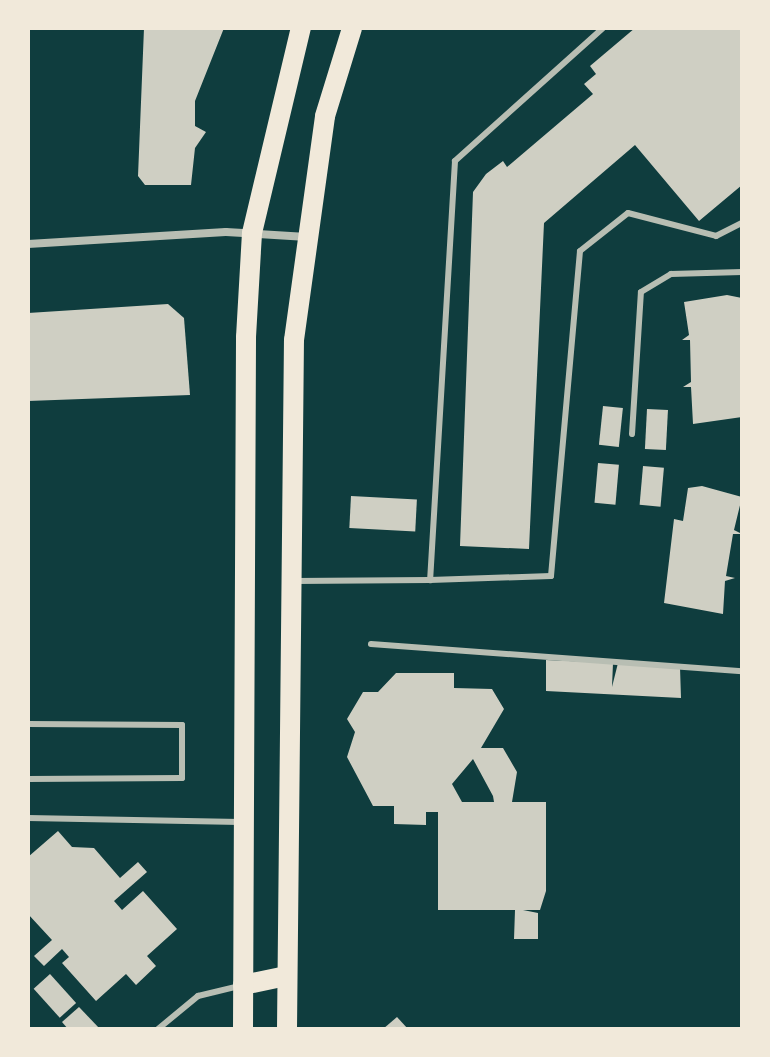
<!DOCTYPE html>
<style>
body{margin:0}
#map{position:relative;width:770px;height:1057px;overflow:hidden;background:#0f3d3e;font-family:"Crimson Pro",serif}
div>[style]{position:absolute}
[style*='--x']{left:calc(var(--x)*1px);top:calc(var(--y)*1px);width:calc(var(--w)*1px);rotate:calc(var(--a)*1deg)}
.building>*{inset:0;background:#cfcfc3;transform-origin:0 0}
.service>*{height:6px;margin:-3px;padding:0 3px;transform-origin:3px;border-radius:3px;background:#b8beb3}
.minor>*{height:8px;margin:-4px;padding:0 4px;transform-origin:4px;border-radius:4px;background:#b8beb3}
.primary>*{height:20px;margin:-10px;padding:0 10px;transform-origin:10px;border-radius:10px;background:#f1e9da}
span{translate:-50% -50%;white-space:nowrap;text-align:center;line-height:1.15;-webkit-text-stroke:6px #f1e9da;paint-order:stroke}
.frame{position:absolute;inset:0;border:30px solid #f1e9da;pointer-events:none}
</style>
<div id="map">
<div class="building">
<div style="clip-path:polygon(144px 28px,224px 28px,195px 101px,195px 126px,206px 132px,195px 148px,191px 185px,145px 185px,138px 176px)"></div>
<div style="clip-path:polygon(635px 28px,742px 28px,742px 185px,699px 221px,635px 145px,544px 223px,529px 549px,460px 546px,473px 192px,486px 174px,503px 161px,507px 167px,593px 94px,584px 84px,596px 74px,590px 66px)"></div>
<div style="clip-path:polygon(727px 295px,742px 298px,742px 417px,693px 424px,691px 387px,683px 387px,691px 382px,690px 340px,682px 340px,689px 335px,684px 302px)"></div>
<div style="clip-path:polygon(168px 304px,184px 318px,190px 395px,28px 401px,28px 313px)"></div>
<div style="left:603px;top:406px;width:20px;height:39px;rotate:6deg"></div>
<div style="left:647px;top:409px;width:21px;height:40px;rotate:3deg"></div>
<div style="left:598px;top:463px;width:21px;height:40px;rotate:5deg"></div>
<div style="left:643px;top:466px;width:21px;height:39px;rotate:5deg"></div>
<div style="clip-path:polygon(702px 486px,742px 497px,734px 530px,742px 534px,733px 534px,726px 576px,735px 578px,725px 581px,723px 614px,664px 603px,674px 519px,683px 521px,688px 488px)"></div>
<div style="left:351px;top:496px;width:66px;height:32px;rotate:3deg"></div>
<div style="clip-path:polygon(546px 660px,613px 663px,612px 687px,618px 663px,680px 667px,681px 698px,546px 691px)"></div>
<div style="clip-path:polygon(evenodd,396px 673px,454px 673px,454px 688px,492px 689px,504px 709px,481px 748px,503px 748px,517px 772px,512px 802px,546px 802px,546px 891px,540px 910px,523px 910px,538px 913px,538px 939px,514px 939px,515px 910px,438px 910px,438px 812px,426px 812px,426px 825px,394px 824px,394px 806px,373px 806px,347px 757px,355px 732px,347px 719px,363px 692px,378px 692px,396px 673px,473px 759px,493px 796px,494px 802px,462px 802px,452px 784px,473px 759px)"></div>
<div style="clip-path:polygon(58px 831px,72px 847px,94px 848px,120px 878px,138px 862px,147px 872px,114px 901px,122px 910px,143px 891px,177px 929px,147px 956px,156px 966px,136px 985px,126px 974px,96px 1001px,62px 963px,69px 957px,62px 949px,44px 966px,34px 956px,52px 940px,28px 914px,28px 857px)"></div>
<div style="left:50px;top:974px;width:39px;height:22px;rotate:48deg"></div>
<div style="clip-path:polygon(79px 1007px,100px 1029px,68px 1029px,62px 1022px)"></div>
<div style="clip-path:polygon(397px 1017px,408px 1029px,383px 1029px)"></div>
</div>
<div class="service">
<div style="--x:603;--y:28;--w:199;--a:138.1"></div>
<div style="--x:455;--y:161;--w:420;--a:93.4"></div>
<div style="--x:430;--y:580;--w:121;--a:-1.9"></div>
<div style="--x:551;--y:576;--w:326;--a:-84.9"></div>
<div style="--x:580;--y:251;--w:61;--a:-38.4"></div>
<div style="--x:628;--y:213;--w:91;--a:14.6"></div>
<div style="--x:716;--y:236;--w:29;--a:-27"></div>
<div style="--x:632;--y:434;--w:142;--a:-86.4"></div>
<div style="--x:641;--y:292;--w:35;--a:-31"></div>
<div style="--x:671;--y:274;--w:71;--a:-1.6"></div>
<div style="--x:294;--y:581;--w:136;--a:-0.4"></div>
<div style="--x:371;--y:644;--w:372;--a:4.2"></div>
<div style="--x:28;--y:724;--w:154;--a:0.4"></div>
<div style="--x:182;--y:725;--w:53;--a:90"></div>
<div style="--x:182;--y:778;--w:154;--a:179.6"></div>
<div style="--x:28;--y:818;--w:212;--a:1.1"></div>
<div style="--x:158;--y:1029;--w:52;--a:-39.5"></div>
<div style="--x:198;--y:996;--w:42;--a:-13.7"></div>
</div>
<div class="minor">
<div style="--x:28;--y:244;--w:198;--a:-3.5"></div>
<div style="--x:226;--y:232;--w:81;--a:3.5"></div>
</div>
<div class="primary">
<div style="--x:243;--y:985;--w:44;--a:-11.8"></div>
<div style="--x:243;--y:1029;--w:692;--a:-89.75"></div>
<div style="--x:246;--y:337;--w:104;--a:-86.7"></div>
<div style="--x:252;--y:233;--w:211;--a:-76.6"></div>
<div style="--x:287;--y:1029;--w:689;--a:-89.42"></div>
<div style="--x:294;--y:340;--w:226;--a:-82.1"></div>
<div style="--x:325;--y:116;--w:92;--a:-72.9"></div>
</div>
<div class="frame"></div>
</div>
